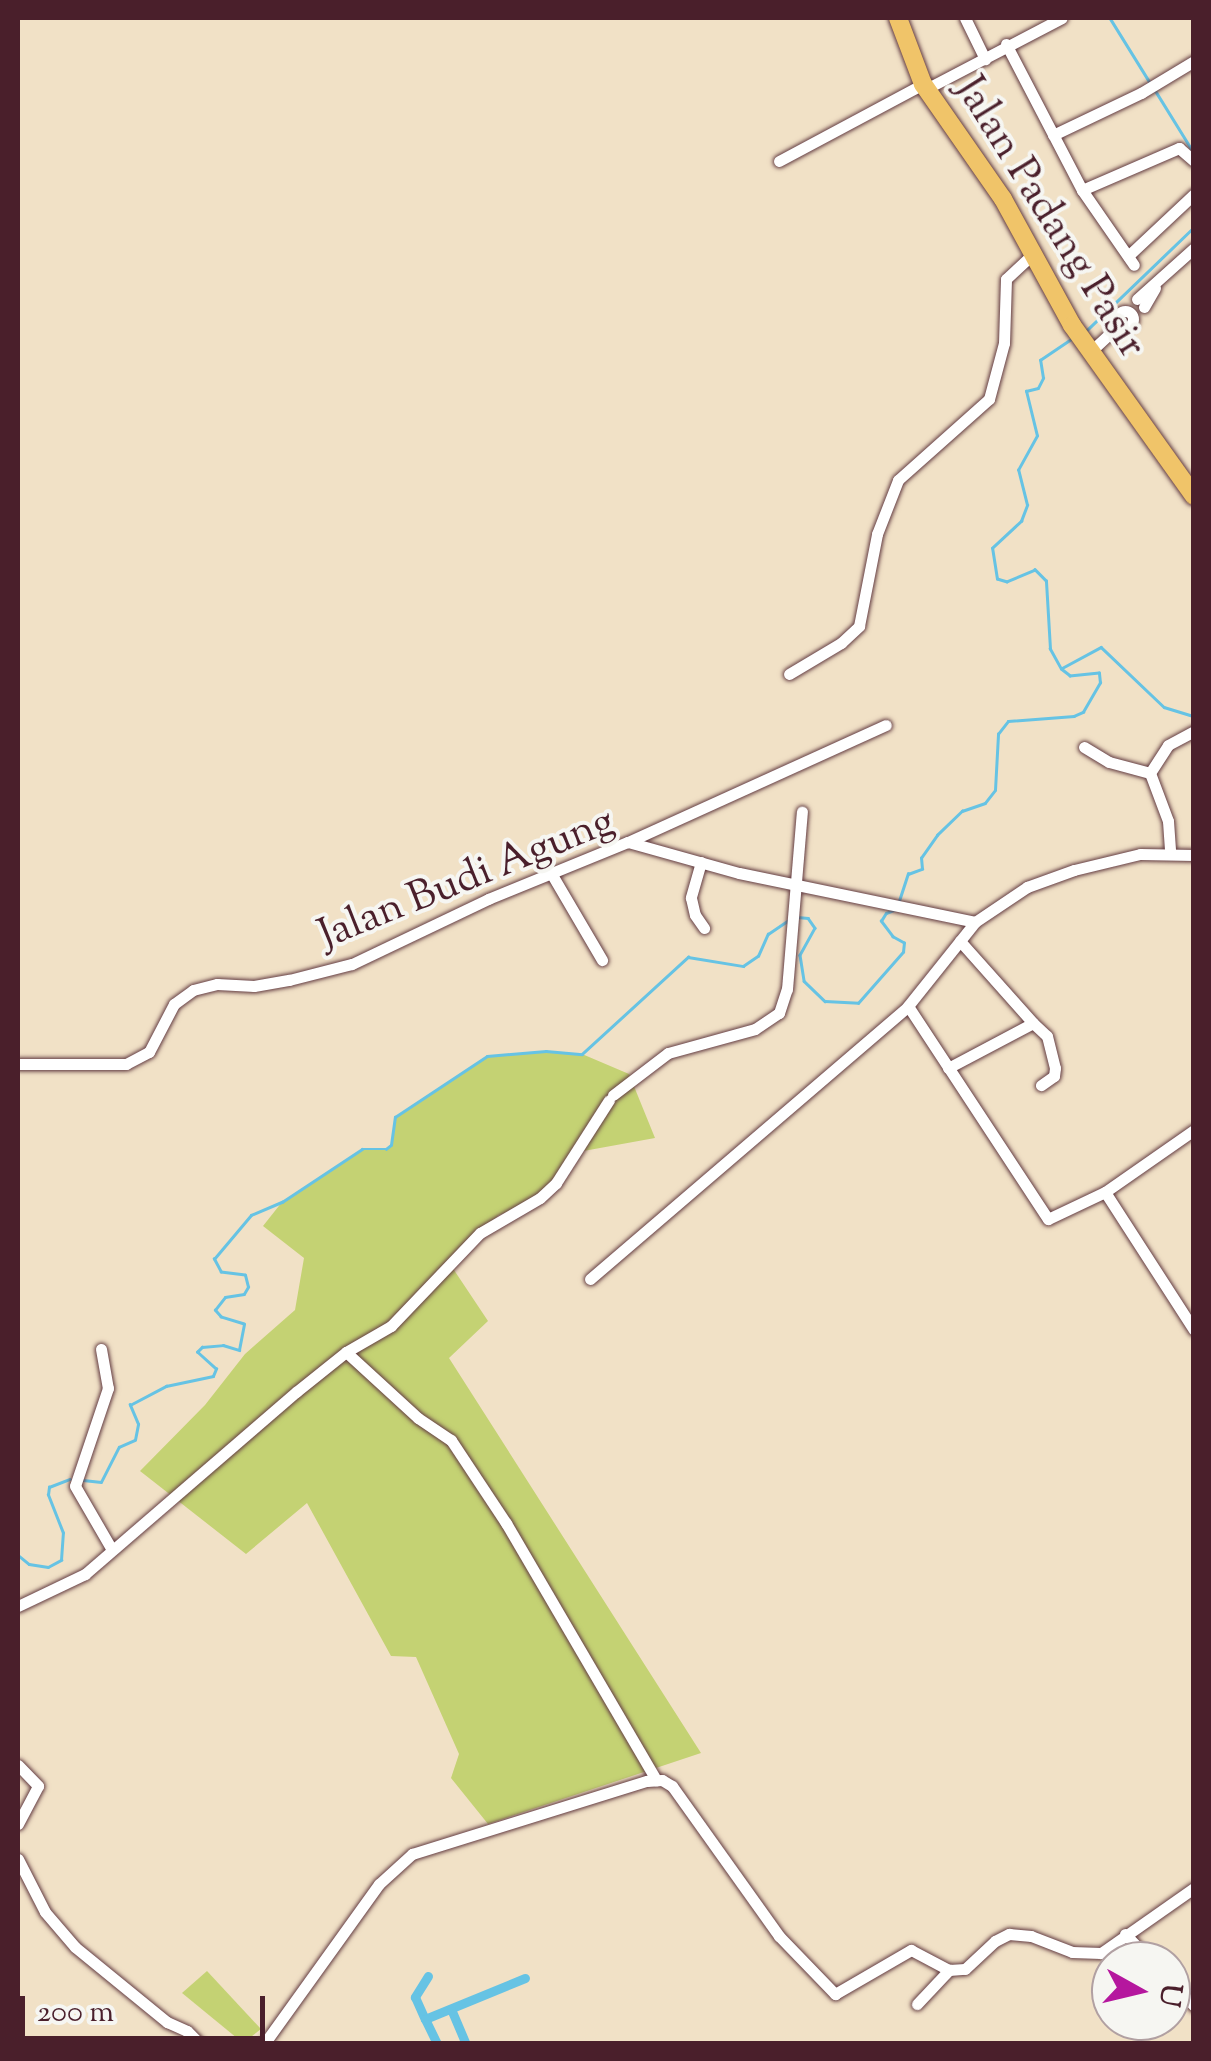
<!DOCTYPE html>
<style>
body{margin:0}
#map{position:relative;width:1211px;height:2061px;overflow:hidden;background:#f1e1c6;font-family:"Sorts Mill Goudy",serif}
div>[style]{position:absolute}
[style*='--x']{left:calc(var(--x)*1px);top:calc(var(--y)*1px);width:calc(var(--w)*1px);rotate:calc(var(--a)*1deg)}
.green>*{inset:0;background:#c4d273}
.stream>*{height:2.5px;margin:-1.25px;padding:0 1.25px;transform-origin:1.25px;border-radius:1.25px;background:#66c3e4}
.canal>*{height:9px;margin:-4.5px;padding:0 4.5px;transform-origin:4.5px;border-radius:4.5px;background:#66c3e4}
.roads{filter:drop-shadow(0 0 2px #633c42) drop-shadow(0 0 2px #633c42)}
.minor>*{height:11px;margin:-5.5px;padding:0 5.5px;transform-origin:5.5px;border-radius:5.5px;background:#fff}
.minor>.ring{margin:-5.5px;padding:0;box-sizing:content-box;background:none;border:11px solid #fff;border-radius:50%}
.highway>*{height:18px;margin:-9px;padding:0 9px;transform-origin:9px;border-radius:9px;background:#f0c469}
span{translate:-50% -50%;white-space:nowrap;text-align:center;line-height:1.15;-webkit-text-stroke:8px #f6f6f2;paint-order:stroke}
.street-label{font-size:42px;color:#4a1f2b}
.frame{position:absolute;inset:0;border:20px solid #4a1f2b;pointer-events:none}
.north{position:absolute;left:1091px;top:1941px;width:100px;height:100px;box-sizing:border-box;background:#f6f6f2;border:2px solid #b1a0a2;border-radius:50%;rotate:98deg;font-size:28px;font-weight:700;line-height:40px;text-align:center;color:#4a1f2b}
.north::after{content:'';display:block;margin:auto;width:35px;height:45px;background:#b5179e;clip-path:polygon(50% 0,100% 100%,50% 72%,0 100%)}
.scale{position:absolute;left:20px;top:1996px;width:245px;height:45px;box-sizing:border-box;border:5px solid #4a1f2b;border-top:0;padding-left:12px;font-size:30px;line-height:35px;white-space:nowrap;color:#4a1f2b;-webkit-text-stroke:8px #f6f6f2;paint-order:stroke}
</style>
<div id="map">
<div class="green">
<div style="clip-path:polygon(546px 1051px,582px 1054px,629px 1074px,655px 1138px,578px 1152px,550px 1196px,499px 1215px,448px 1261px,488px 1321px,449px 1358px,701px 1753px,488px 1824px,451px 1778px,459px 1754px,416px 1657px,391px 1656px,307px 1503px,246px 1554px,140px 1471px,205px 1405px,245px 1354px,295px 1310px,304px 1258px,263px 1226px,282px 1202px,362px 1149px,386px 1149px,391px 1144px,395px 1117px,487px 1056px)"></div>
<div style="clip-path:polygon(207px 1971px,261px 2029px,243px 2043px,182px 1993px)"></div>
</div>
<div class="stream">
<div style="--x:1110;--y:18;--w:78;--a:58.2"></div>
<div style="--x:1155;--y:90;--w:74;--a:58.2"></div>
<div style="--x:1087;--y:330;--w:149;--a:-43.9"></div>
<div style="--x:1062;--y:668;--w:44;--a:-28.3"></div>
<div style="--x:1101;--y:647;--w:87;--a:43.6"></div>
<div style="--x:1164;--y:707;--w:31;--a:17"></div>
<div style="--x:898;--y:904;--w:32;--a:-72"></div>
<div style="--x:908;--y:874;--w:15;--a:-20"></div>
<div style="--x:922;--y:869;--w:11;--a:-95"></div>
<div style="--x:921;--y:858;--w:28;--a:-55"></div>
<div style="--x:937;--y:835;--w:35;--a:-44"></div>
<div style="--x:962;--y:811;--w:24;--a:-19"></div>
<div style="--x:985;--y:803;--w:16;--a:-52"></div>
<div style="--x:995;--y:790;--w:56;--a:-86.9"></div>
<div style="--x:998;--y:734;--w:16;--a:-52"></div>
<div style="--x:1008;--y:721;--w:66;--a:-4.3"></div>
<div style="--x:1074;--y:716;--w:10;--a:-24"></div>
<div style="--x:1083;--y:712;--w:34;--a:-60"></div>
<div style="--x:1100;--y:683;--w:10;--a:-96"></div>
<div style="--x:1099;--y:673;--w:29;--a:174"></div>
<div style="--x:1070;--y:676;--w:11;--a:-142"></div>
<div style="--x:1061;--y:669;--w:23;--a:-119"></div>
<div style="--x:1050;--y:649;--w:68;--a:-93.4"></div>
<div style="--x:1046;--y:581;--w:16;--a:-135"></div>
<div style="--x:1035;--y:570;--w:30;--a:157"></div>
<div style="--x:1007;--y:582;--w:10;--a:-163"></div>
<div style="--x:997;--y:579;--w:31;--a:-99"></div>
<div style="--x:992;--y:548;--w:40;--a:-43"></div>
<div style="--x:1021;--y:521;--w:17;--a:-69"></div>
<div style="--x:1027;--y:505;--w:36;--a:-104"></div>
<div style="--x:1018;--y:470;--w:39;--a:-61"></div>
<div style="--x:1037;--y:436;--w:46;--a:-103.7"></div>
<div style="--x:1026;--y:391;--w:12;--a:-14"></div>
<div style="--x:1038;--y:388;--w:11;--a:-63"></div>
<div style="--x:1043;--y:378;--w:18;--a:-99"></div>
<div style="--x:1040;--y:360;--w:37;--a:-34"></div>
<div style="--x:797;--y:917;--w:11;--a:5"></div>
<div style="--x:808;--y:918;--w:12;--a:55"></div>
<div style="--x:815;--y:928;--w:31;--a:119"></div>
<div style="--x:800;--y:955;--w:26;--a:81"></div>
<div style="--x:804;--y:981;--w:29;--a:44"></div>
<div style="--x:825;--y:1001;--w:33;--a:3"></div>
<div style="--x:858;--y:1003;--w:68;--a:-48.6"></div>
<div style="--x:903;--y:952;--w:9;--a:-84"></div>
<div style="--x:904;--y:943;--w:13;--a:-151"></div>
<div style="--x:893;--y:937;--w:20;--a:-127"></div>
<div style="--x:881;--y:921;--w:9;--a:-58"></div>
<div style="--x:886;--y:913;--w:9;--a:-21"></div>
<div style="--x:83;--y:1480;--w:18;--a:6"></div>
<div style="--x:101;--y:1482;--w:39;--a:-63"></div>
<div style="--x:119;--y:1447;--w:17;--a:-24"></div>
<div style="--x:135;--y:1440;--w:16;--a:-79"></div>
<div style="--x:138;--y:1424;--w:21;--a:-113"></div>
<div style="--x:130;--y:1405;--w:41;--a:-27.8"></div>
<div style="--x:166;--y:1386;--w:48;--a:-12"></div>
<div style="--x:213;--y:1376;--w:8;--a:-67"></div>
<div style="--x:216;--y:1369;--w:25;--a:-138"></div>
<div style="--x:197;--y:1352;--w:7;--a:-45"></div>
<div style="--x:202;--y:1347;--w:21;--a:-5"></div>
<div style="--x:223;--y:1345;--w:17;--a:17"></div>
<div style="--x:239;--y:1350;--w:26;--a:-79"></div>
<div style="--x:244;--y:1324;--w:24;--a:-163"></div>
<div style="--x:221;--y:1317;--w:9;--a:-131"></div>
<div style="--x:215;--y:1310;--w:16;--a:-52"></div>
<div style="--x:225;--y:1297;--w:19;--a:-9"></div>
<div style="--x:244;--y:1294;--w:8;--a:-60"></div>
<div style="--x:248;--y:1287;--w:12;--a:-104"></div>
<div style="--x:245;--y:1275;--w:24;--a:-173"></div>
<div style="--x:221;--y:1272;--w:15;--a:-118"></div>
<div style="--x:214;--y:1259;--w:57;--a:-49.9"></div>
<div style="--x:251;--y:1215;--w:34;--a:-23"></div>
<div style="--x:282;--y:1202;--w:96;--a:-33.5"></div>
<div style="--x:362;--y:1149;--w:24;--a:0"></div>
<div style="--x:386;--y:1149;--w:6;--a:-39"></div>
<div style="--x:391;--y:1145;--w:28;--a:-82"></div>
<div style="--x:395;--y:1117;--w:110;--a:-33.5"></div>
<div style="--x:487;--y:1056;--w:59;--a:-4.8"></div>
<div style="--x:546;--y:1051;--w:36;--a:5"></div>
<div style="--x:582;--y:1054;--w:144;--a:-42.5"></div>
<div style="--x:688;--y:957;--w:56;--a:9.3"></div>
<div style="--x:743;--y:966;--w:18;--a:-34"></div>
<div style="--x:758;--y:956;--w:24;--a:-66"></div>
<div style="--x:768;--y:934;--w:27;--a:-34"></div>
<div style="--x:18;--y:1555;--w:14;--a:39"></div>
<div style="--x:29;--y:1564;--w:19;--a:9"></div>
<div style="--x:48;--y:1567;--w:15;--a:-28"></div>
<div style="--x:61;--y:1560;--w:27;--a:-86"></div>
<div style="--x:63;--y:1533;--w:41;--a:-111.5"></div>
<div style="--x:48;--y:1495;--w:8;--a:-83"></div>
<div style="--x:49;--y:1487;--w:22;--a:-21"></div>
<div style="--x:18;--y:2002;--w:5;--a:90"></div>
</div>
<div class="canal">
<div style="--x:428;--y:1976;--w:25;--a:122"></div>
<div style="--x:415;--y:1997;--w:24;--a:66"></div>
<div style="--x:425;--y:2019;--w:108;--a:-22.3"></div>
<div style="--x:451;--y:2009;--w:38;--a:67"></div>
<div style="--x:425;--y:2019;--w:28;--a:64"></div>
</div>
<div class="roads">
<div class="minor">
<div style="--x:965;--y:18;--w:46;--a:64"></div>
<div style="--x:1006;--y:44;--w:165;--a:62.5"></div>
<div style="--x:1082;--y:190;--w:91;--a:55.3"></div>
<div style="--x:926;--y:89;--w:153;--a:-27.6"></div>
<div style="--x:1053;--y:135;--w:98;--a:-25.5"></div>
<div style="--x:1141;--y:93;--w:62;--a:-31.1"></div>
<div style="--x:779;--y:161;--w:163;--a:-28.1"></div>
<div style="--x:1082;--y:190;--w:106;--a:-23.4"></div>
<div style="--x:1179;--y:148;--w:20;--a:41"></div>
<div style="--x:1128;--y:256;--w:91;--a:-43.2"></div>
<div style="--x:1137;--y:299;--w:76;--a:-41.8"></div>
<div style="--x:1144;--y:307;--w:22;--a:-60"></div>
<div class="ring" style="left:1117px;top:311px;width:5px;height:5px"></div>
<div style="--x:1090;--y:352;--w:40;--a:-43"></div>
<div style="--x:789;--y:674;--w:61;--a:-30.8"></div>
<div style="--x:841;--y:643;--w:25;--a:-43"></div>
<div style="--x:859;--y:626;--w:94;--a:-78.9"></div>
<div style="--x:877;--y:534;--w:58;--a:-68.7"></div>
<div style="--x:898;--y:480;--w:122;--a:-41.7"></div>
<div style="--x:989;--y:399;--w:58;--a:-75"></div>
<div style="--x:1004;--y:343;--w:64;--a:-88.2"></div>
<div style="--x:1006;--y:279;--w:37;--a:-43"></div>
<div style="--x:1084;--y:747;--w:29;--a:31"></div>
<div style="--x:1109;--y:762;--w:42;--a:15"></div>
<div style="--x:1150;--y:773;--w:51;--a:69.4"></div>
<div style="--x:1168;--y:821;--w:32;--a:86"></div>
<div style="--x:1150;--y:773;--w:33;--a:-57"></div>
<div style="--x:1168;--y:745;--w:30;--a:-28"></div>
<div style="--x:628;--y:842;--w:283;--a:-24.4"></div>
<div style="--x:701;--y:862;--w:37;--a:106"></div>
<div style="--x:691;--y:898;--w:17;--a:77"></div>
<div style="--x:695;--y:915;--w:16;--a:55"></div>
<div style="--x:551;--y:873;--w:101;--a:59.6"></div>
<div style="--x:908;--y:1006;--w:255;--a:56.7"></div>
<div style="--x:1048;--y:1219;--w:63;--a:-25.3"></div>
<div style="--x:1105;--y:1192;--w:108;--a:-34.9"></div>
<div style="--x:1033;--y:1023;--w:19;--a:43"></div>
<div style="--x:1047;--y:1036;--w:33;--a:76"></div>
<div style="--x:1055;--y:1068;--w:8;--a:97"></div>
<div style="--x:1054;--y:1076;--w:16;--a:145"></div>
<div style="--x:18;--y:1064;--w:108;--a:0"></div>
<div style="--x:126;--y:1064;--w:26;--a:-28"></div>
<div style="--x:149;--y:1052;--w:54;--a:-62.5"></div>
<div style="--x:174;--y:1004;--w:24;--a:-36"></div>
<div style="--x:193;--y:990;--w:25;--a:-14"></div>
<div style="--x:217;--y:984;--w:37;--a:3"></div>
<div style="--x:254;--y:986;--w:36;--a:-10"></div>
<div style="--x:289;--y:980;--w:65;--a:-14.3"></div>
<div style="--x:352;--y:964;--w:151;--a:-25.5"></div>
<div style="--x:488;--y:899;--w:151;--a:-22.2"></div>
<div style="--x:628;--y:842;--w:115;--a:15.6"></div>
<div style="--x:739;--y:873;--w:241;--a:11.7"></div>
<div style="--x:975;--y:922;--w:63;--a:-33.9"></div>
<div style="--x:1027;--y:887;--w:50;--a:-19.9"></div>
<div style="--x:1074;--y:870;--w:68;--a:-13.6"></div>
<div style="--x:1140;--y:854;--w:54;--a:1.1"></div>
<div style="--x:948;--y:1068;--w:96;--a:-27.9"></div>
<div style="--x:1033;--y:1023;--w:110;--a:-131.7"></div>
<div style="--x:613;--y:1095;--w:69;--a:-37.4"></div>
<div style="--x:668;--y:1053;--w:90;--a:-15.4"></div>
<div style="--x:755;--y:1029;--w:29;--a:-34"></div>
<div style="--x:779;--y:1013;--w:25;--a:-72"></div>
<div style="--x:787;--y:989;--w:178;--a:-85.2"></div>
<div style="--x:1105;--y:1192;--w:164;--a:57.2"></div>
<div style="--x:590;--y:1279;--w:419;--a:-40.6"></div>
<div style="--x:908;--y:1006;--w:107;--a:-51.4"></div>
<div style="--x:101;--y:1349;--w:40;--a:80"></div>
<div style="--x:108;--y:1388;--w:103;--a:108.6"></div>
<div style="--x:75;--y:1486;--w:72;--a:59.9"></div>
<div style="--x:346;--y:1352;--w:98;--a:42.5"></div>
<div style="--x:418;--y:1418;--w:40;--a:34"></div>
<div style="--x:451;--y:1440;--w:100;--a:56.5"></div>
<div style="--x:506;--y:1523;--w:298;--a:59.7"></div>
<div style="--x:18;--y:1606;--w:74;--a:-25.5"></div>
<div style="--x:85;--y:1574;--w:279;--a:-40.8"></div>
<div style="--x:296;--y:1392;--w:64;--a:-38.7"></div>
<div style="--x:346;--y:1352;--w:52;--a:-30"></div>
<div style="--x:391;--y:1326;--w:129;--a:-46.3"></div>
<div style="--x:480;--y:1233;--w:69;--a:-30.3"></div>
<div style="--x:540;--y:1198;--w:22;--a:-43"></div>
<div style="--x:556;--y:1183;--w:98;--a:-57.4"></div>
<div style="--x:18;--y:1765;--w:29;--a:46"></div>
<div style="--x:38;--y:1786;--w:43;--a:117.8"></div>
<div style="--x:18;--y:1859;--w:59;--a:63"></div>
<div style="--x:45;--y:1912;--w:46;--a:49.4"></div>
<div style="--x:75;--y:1947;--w:119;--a:39.2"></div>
<div style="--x:167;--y:2022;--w:22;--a:24"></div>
<div style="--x:187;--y:2031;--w:18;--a:45"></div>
<div style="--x:1125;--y:1934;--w:37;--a:46"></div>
<div style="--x:1171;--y:1982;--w:33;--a:46"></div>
<div style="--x:917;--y:2004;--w:47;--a:-46.7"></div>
<div style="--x:264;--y:2044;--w:197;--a:-54.3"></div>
<div style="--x:379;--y:1884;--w:45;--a:-42.3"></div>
<div style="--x:412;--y:1854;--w:246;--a:-17.3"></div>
<div style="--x:647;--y:1781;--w:15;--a:-4"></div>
<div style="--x:662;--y:1780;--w:12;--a:31"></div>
<div style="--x:672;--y:1786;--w:184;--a:54.5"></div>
<div style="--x:779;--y:1936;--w:81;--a:46"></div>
<div style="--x:835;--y:1994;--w:88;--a:-30.1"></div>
<div style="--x:911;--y:1950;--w:43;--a:27.8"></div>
<div style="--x:949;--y:1970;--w:16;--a:-4"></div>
<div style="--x:965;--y:1969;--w:41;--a:-43"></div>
<div style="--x:995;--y:1941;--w:16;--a:-27"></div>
<div style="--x:1009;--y:1934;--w:22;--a:5"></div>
<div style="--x:1031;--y:1936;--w:44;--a:21.3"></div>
<div style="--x:1072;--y:1952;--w:29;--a:2"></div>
<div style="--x:1101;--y:1953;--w:113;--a:-35"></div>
</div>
<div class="highway">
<div style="--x:898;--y:18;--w:71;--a:69.3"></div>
<div style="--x:923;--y:84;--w:140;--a:55.2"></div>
<div style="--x:1003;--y:199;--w:144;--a:61.3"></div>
<div style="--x:1072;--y:325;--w:210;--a:54.5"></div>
</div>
</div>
<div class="street-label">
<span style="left:1049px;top:218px;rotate:58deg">Jalan Padang Pasir</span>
<span style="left:467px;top:880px;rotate:-22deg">Jalan Budi Agung</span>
</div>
<div class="frame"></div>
<div class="north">U</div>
<div class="scale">200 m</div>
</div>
